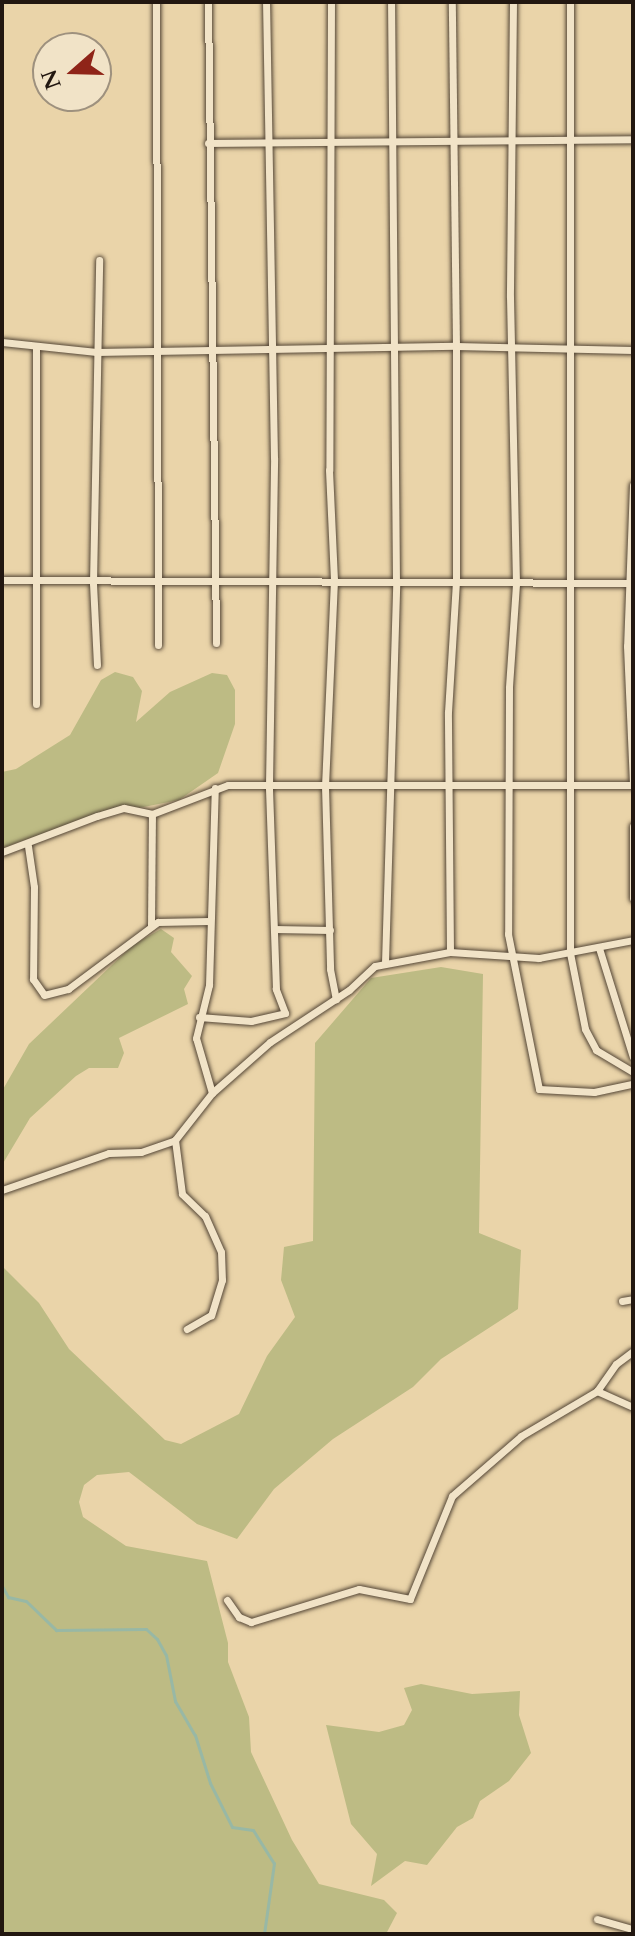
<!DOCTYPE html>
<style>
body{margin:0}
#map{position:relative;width:635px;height:1936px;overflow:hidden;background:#ead4a9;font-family:Cardo,serif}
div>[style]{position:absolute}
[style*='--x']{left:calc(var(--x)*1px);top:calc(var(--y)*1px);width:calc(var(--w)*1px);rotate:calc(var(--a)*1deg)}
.green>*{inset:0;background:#bdbb84}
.stream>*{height:3px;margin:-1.5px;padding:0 1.5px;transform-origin:1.5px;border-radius:1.5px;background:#98b8a5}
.roads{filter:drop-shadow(0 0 2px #544636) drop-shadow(0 0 2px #544636)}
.street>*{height:7px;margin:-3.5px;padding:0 3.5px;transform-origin:3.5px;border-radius:3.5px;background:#f1e3c7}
span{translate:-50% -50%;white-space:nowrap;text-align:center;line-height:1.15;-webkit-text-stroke:6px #f1e3c7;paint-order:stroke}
.frame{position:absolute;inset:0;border:4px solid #221710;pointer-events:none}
.north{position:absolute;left:32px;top:32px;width:80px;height:80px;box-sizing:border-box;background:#f1e3c7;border:2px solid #9e917e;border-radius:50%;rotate:250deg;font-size:22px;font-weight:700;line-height:32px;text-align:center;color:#221710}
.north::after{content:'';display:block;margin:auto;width:28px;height:36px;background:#8f2418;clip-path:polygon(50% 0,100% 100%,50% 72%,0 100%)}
</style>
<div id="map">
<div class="green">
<div style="clip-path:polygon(115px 672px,133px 677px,142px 691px,136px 722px,170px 692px,212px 673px,227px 675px,235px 690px,235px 724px,218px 773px,179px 800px,88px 818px,2px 848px,2px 772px,16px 769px,70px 735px,101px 680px)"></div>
<div style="clip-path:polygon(161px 929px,174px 938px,171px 952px,192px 976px,184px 989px,188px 1004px,119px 1038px,124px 1053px,118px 1068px,89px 1068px,76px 1076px,30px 1118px,2px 1165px,2px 1091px,29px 1044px,133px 945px)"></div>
<div style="clip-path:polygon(441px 967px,483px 974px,479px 1233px,521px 1250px,518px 1309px,441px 1359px,413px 1387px,333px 1439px,274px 1489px,237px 1539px,197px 1524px,129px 1472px,97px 1475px,84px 1485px,79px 1502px,83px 1517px,126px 1546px,207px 1561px,228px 1643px,228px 1662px,249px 1717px,251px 1752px,292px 1840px,319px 1884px,384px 1900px,397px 1913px,386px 1934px,2px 1934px,2px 1266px,39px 1303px,69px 1349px,165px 1440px,181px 1444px,239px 1414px,267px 1356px,295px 1317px,281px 1280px,284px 1247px,313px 1241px,315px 1043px,371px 978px)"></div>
<div style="clip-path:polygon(421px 1684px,472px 1694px,520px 1691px,519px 1715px,531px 1753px,509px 1781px,480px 1801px,473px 1818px,457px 1827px,427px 1865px,405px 1861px,371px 1886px,377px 1854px,351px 1824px,326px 1725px,379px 1732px,404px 1725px,412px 1710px,404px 1688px)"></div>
</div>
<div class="stream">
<div style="--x:2;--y:1586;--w:13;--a:61"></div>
<div style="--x:8;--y:1597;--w:18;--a:13"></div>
<div style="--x:26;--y:1601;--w:42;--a:44"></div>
<div style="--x:56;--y:1630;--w:90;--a:-0.6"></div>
<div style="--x:146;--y:1629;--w:15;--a:42"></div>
<div style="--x:157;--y:1639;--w:18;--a:61"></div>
<div style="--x:166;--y:1655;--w:47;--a:78.9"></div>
<div style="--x:175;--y:1701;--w:39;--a:60"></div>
<div style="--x:195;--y:1735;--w:50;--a:72.6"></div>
<div style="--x:210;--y:1783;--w:49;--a:63.4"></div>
<div style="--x:232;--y:1827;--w:21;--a:8"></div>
<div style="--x:253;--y:1830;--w:39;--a:58"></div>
<div style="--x:274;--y:1863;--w:72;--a:98"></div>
</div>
<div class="roads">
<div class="street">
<div style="--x:156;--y:2;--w:643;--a:89.82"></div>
<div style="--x:208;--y:2;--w:641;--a:89.28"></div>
<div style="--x:331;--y:2;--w:468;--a:90.2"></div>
<div style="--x:329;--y:470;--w:110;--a:87.4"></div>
<div style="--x:334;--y:580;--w:206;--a:92.5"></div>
<div style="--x:325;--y:786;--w:183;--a:88.4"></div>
<div style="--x:330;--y:969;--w:31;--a:79"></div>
<div style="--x:513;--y:2;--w:295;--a:90.6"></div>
<div style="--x:510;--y:297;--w:287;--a:88.8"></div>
<div style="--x:516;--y:584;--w:104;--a:93.9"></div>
<div style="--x:509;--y:688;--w:246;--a:90.2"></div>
<div style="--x:508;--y:934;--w:158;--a:78.7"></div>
<div style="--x:539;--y:1089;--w:55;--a:3.1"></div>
<div style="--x:594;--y:1092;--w:40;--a:-12"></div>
<div style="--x:570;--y:2;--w:951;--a:90"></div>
<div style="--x:570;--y:953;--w:77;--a:78.8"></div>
<div style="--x:585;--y:1029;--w:24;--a:62"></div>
<div style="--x:596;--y:1050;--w:43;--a:30.7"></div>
<div style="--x:208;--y:143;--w:425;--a:-0.5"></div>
<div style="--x:2;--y:342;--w:95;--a:6.1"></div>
<div style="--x:96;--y:352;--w:360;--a:-1"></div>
<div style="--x:456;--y:346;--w:177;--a:1.3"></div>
<div style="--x:36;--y:347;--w:357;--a:90"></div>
<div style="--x:633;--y:485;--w:161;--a:92.1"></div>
<div style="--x:627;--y:646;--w:136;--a:87.5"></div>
<div style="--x:2;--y:580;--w:631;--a:0.27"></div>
<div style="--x:97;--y:665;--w:82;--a:-92.8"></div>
<div style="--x:93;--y:583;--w:323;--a:-88.9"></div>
<div style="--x:633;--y:826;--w:72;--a:90"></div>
<div style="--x:28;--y:846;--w:41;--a:81.7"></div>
<div style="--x:34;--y:887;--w:92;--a:90.6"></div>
<div style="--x:33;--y:979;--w:19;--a:55"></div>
<div style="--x:44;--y:995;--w:25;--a:-14"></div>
<div style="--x:68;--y:989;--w:112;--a:-36.7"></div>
<div style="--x:158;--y:922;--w:51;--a:-1.1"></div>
<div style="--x:2;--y:852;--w:102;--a:-20.8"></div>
<div style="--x:97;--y:816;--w:28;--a:-17"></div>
<div style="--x:124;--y:808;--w:29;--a:12"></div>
<div style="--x:152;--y:814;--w:81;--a:-20.9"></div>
<div style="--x:228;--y:785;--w:405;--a:0"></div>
<div style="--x:151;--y:926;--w:112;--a:-89.5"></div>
<div style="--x:274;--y:929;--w:56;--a:1"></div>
<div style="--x:599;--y:948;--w:114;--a:72.7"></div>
<div style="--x:450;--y:952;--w:240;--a:-90.5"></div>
<div style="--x:448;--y:712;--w:130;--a:-86.5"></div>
<div style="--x:456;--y:582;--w:236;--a:-90"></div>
<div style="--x:456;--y:346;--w:344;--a:-90.7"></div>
<div style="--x:385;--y:963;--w:381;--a:-88.3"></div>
<div style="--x:396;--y:582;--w:580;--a:-90.49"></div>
<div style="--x:199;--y:1017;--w:52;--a:4.4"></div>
<div style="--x:251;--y:1021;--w:35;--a:-13"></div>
<div style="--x:285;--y:1013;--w:26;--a:-111"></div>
<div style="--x:276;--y:989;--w:204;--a:-92"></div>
<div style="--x:269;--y:785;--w:327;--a:-89.1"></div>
<div style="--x:274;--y:458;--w:456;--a:-91"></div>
<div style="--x:212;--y:1093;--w:57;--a:-106.2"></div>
<div style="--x:196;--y:1038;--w:55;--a:-76.2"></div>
<div style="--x:209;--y:985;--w:197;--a:-88.3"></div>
<div style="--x:175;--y:1140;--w:54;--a:82.6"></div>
<div style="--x:182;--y:1194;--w:32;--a:44"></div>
<div style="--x:205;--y:1216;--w:39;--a:66"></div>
<div style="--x:221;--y:1252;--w:28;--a:88"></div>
<div style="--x:222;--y:1280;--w:37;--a:107"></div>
<div style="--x:211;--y:1315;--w:28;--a:150"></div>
<div style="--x:2;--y:1190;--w:113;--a:-19.1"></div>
<div style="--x:109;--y:1153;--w:32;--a:-2"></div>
<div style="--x:141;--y:1152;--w:36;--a:-19"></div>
<div style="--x:175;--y:1140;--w:60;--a:-51.8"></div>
<div style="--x:212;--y:1093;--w:77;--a:-41.3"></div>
<div style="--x:270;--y:1042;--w:95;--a:-33.4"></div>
<div style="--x:349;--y:990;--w:35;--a:-43"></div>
<div style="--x:375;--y:966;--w:76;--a:-10.6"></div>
<div style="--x:450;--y:952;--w:89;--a:3.9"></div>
<div style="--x:539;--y:958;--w:96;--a:-10.8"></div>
<div style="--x:622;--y:1301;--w:11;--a:-10"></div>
<div style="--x:597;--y:1391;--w:33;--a:-55"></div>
<div style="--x:616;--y:1364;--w:21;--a:-37"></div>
<div style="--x:227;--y:1600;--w:21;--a:55"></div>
<div style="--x:239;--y:1617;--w:13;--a:23"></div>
<div style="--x:251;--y:1622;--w:113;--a:-17"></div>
<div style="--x:359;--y:1589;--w:52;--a:11.1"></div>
<div style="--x:410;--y:1599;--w:111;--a:-67.8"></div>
<div style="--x:452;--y:1496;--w:91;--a:-41"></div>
<div style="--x:521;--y:1436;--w:88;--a:-30.6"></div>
<div style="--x:597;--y:1391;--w:39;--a:24"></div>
<div style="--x:597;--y:1919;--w:37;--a:16"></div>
</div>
</div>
<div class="frame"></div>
<div class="north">N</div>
</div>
